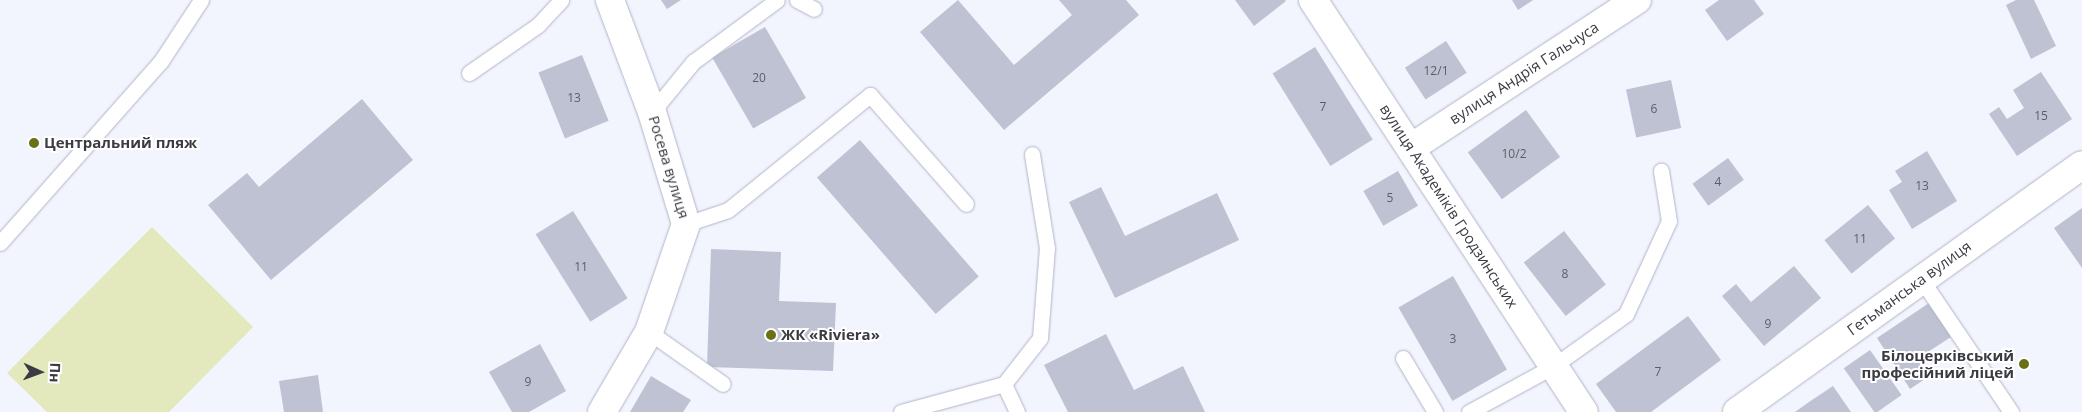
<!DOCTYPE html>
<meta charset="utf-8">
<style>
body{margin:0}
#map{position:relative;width:2082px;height:412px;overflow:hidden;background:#f2f4fe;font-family:"Open Sans",sans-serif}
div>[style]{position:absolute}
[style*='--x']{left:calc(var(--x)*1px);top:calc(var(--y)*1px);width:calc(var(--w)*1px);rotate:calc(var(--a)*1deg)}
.green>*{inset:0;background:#e3e9bc}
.building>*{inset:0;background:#bec2d2;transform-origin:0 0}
.roads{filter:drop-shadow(0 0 1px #b1b5c5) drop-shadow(0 0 1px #b1b5c5)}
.service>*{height:15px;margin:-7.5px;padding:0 7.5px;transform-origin:7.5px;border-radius:7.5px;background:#fff}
.minor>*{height:28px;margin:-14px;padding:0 14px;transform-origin:14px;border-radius:14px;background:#fff}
.dots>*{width:14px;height:14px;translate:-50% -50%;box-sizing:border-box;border:2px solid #fff;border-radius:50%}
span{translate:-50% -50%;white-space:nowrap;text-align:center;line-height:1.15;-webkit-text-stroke:4px #fff;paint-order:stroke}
.number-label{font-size:12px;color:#5c5e67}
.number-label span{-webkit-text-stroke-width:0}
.street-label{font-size:15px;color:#3b3c43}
.poi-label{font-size:15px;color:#3b3c43;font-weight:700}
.left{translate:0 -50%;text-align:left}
.right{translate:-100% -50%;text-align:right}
.north{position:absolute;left:15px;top:347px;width:50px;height:50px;-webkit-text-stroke:4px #fff;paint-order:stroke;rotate:92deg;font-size:14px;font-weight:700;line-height:20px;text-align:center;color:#3b3c43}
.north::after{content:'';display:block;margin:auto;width:18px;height:22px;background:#3b3c43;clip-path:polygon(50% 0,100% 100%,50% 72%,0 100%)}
</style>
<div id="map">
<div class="green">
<div style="clip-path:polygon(152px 227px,253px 327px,169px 412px,47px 412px,7px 373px)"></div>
</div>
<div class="building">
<div style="clip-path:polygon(661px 0,681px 0,667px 9px)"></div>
<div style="clip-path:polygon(958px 0,1014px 65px,1072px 15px,1059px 0,1126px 0,1139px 15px,1004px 130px,920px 32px)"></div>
<div style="clip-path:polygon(1235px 0,1285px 0,1286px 1px,1254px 26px)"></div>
<div style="clip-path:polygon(1512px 0,1533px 0,1518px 10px)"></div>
<div style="clip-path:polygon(1719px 0,1754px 0,1764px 14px,1727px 41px,1705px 10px)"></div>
<div style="clip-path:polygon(2016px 0,2034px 0,2056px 46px,2031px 59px,2006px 5px)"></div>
<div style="left:765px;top:27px;width:82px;height:61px;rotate:60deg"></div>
<div style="left:1446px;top:41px;width:38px;height:49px;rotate:57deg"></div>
<div style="left:1315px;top:47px;width:109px;height:50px;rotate:58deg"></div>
<div style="left:582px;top:55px;width:71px;height:47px;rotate:68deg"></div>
<div style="clip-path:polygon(2041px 72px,2072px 119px,2017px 156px,1989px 114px,1999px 107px,2007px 119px,2024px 108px,2013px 90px)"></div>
<div style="left:1671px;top:80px;width:49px;height:46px;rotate:78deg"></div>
<div style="clip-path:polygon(362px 99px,413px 160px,271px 280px,208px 205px,247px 173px,259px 187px)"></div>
<div style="left:1526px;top:110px;width:58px;height:72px;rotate:54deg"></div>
<div style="left:860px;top:140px;width:181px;height:57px;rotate:49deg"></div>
<div style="clip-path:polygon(1927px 151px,1957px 201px,1912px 229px,1889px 190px,1902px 182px,1895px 171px)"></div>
<div style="left:1728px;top:158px;width:27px;height:44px;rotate:54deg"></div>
<div style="left:1398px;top:171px;width:40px;height:40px;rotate:60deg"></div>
<div style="clip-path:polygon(1101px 187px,1125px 236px,1217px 193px,1239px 240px,1115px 298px,1069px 202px)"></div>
<div style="left:1868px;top:205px;width:43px;height:56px;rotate:51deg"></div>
<div style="clip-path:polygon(2082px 208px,2082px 268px,2054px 228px)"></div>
<div style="left:573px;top:211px;width:103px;height:44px;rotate:58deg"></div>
<div style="left:1564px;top:231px;width:68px;height:51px;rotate:52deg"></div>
<div style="clip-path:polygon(711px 249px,781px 252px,779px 301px,836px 303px,833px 371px,707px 367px)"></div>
<div style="clip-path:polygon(1794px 266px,1821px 298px,1764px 346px,1722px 296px,1736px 284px,1751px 302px)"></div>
<div style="left:1453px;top:276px;width:108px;height:63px;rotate:60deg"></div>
<div style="clip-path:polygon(1929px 303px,1951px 337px,1917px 359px,1928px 377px,1910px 389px,1877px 338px)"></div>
<div style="clip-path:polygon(1688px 316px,1721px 360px,1651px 412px,1616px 412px,1596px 384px)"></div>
<div style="clip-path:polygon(1106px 334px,1134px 390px,1183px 366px,1205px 412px,1068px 412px,1044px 365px)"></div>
<div style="clip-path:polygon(540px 344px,566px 391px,529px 412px,512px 412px,489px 372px)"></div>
<div style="left:1870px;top:350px;width:55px;height:32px;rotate:55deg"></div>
<div style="clip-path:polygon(318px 375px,323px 412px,284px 412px,279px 381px)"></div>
<div style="clip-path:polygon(651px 376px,691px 400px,683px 412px,630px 412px)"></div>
<div style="clip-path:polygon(1833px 386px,1851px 412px,1795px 412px,1809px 402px)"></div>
</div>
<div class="roads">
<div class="service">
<div style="--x:797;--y:0;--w:19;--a:28"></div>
<div style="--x:469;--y:73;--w:84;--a:-34.8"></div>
<div style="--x:538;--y:25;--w:34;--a:-47"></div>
<div style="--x:652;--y:112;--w:65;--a:-50.6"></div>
<div style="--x:693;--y:62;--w:104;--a:-36.4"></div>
<div style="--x:686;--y:224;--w:44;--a:-18.4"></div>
<div style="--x:728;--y:210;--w:183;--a:-39"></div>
<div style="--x:870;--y:95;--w:145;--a:48.6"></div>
<div style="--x:0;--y:243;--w:243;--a:-48.5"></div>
<div style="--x:161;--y:61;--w:73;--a:-56.7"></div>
<div style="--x:1921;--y:279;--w:161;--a:55.9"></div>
<div style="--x:649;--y:332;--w:90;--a:35.1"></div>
<div style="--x:1403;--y:358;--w:63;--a:59.3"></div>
<div style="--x:1004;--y:384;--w:31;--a:65"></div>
<div style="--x:901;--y:412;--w:107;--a:-15.2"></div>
<div style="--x:1004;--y:384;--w:58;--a:-52"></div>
<div style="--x:1040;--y:338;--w:90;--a:-85.6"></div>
<div style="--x:1047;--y:248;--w:95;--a:-99.1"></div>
<div style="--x:1469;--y:412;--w:94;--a:-28.5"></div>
<div style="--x:1552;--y:367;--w:91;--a:-35.6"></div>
<div style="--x:1626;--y:314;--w:102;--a:-65.2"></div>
<div style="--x:1669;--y:221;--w:51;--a:-99.1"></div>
</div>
<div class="minor">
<div style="--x:1313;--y:0;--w:493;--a:56.7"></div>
<div style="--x:1412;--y:147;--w:269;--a:-33.2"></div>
<div style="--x:602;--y:412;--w:93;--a:-59.6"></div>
<div style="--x:649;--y:332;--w:114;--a:-71.1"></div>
<div style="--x:686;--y:224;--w:117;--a:-106.9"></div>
<div style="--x:652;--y:112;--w:120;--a:-110.6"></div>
<div style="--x:1737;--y:412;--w:424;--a:-35.6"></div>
</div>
</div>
<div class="dots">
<div style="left:34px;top:143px;background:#6a7017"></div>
<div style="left:771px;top:335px;background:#6a7017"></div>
<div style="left:2024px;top:364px;background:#6a7017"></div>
</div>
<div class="number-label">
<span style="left:1436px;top:71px">12/1</span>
<span style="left:759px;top:78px">20</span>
<span style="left:574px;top:98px">13</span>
<span style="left:1323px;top:107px">7</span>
<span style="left:1654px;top:109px">6</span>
<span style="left:2041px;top:116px">15</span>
<span style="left:1514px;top:154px">10/2</span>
<span style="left:1718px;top:182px">4</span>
<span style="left:1922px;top:186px">13</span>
<span style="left:1390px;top:198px">5</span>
<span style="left:1860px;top:239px">11</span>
<span style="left:581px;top:267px">11</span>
<span style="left:1565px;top:274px">8</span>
<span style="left:1768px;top:324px">9</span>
<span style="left:1453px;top:339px">3</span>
<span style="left:1658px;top:372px">7</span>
<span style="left:528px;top:382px">9</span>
</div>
<div class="street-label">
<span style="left:1524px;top:73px;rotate:-33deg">вулиця Андрія Гальчуса</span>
<span style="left:669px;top:167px;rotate:73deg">Росева вулиця</span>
<span style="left:1449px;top:206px;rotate:57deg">вулиця Академіків Гродзинських</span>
<span style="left:1909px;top:288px;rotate:-36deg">Гетьманська вулиця</span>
</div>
<div class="poi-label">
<span class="left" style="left:44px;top:143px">Центральний пляж</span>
<span class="left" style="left:781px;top:335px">ЖК «Riviera»</span>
<span class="right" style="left:2014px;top:364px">Білоцерківський<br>професійний ліцей</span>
</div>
<div class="north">Пн</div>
</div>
